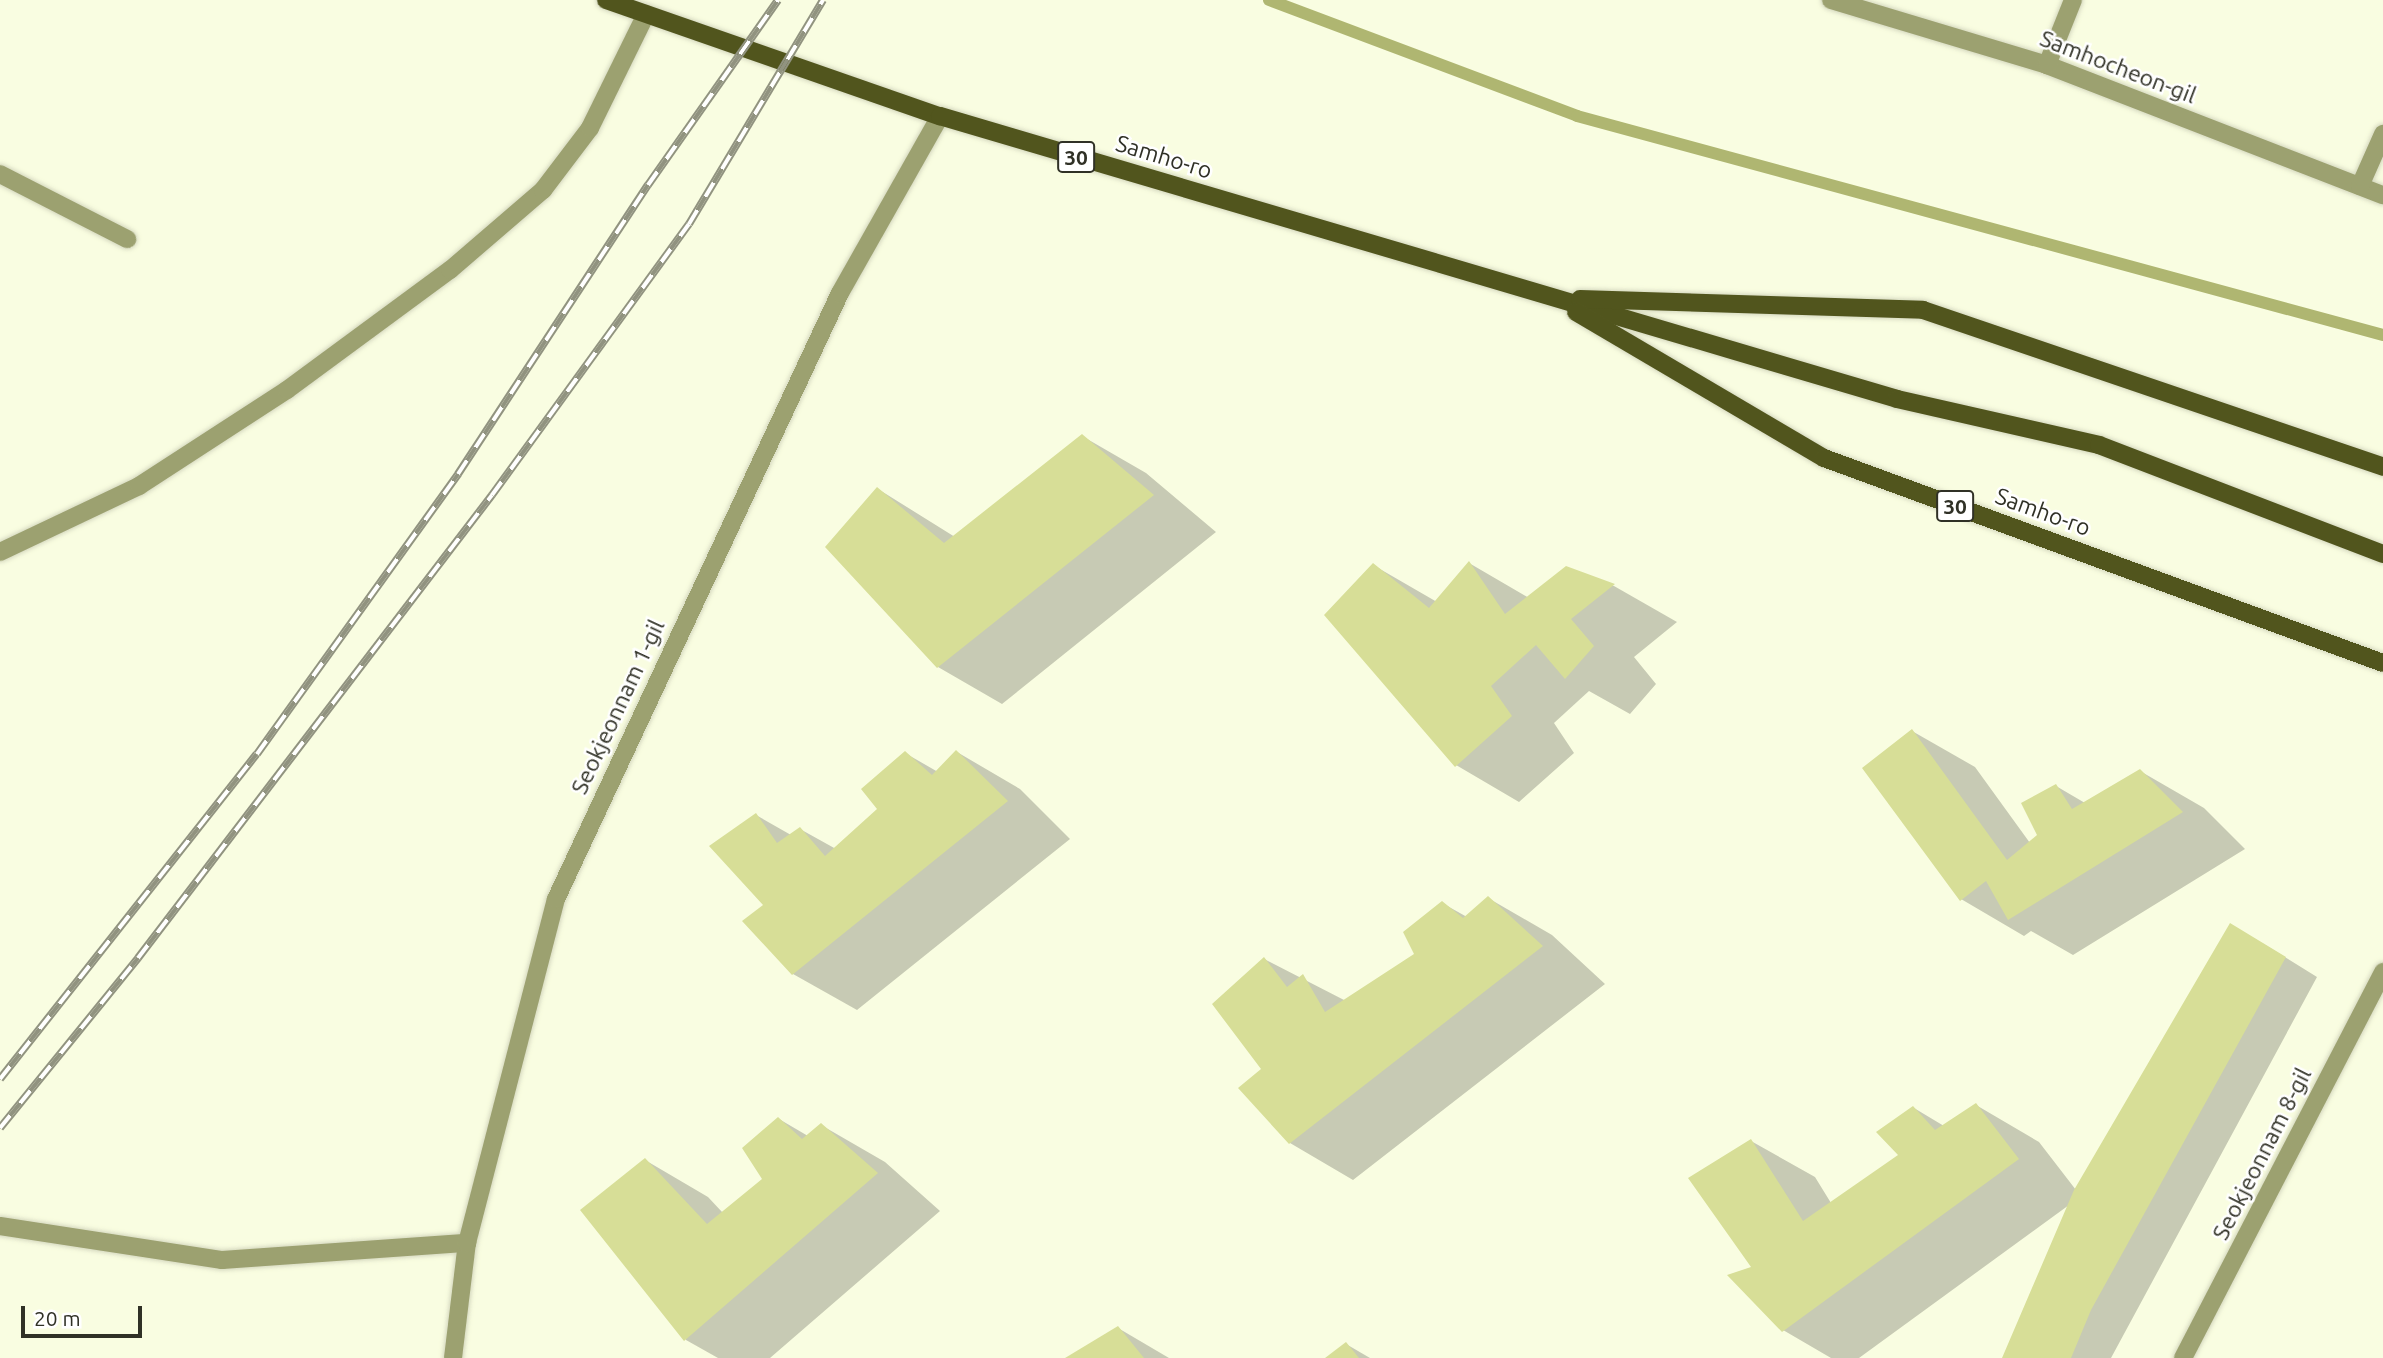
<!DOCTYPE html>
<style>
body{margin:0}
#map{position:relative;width:2383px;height:1358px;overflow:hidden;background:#f9fde1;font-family:Ubuntu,sans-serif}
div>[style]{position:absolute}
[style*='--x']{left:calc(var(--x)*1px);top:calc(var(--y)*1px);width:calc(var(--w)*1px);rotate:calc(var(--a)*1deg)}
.shadow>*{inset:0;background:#0003}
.stream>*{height:12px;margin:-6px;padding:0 6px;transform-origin:6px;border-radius:6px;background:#afb671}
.building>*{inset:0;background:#d7de97}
.roads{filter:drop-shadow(0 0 2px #d5d8bf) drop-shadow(0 0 2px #d5d8bf)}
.minor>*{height:18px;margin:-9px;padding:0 9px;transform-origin:9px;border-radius:9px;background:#9ca170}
.primary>*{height:18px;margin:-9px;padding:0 9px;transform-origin:9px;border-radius:9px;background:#51551d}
.rail>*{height:8px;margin-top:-4px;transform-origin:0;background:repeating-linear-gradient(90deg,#fff 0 16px,#919380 0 32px);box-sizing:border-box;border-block:2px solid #919380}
span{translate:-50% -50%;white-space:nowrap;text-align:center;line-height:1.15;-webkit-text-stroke:5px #fff;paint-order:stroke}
.shield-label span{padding:2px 5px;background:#fff;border:2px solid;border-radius:5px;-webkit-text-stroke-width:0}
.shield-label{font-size:21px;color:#303126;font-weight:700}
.street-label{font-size:23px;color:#303126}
.scale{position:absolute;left:21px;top:1306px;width:121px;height:32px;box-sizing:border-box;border:4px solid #303126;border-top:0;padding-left:9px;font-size:21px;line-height:24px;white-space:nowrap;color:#303126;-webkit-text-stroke:5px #fff;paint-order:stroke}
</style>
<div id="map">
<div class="shadow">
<div style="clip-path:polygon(1082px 436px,1146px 473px,1216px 532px,1002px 704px,938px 667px,827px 547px,878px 489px,955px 537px)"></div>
<div style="clip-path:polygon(1469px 563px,1529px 598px,1566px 568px,1614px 586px,1677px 622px,1634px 657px,1656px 684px,1630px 714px,1589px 691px,1554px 723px,1574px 753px,1519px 802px,1456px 765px,1373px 565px,1437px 602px)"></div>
<div style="clip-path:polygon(1912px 731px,1975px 767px,2030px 843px,2039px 835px,2056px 786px,2085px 803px,2140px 771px,2204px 808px,2245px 849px,2073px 955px,2031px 931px,2024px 936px,1961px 899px)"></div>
<div style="clip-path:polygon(957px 752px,1020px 789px,1070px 839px,857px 1010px,793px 974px,766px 905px,756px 815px,791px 835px,800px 829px,836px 849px,880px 809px,905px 753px,938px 772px)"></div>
<div style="clip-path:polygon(1488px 898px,1552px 935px,1605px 984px,1353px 1180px,1290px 1143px,1264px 1069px,1264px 959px,1346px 1001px,1417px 954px,1442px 903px,1467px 917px)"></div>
<div style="clip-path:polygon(2262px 943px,2317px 977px,2111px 1358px,2003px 1358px,2069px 1205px,1859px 1358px,1831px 1358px,1783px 1330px,1754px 1268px,1751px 1141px,1815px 1177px,1831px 1203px,1901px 1156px,1914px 1108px,1944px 1126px,1976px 1105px,2039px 1142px,2076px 1190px)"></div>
<div style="clip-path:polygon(779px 1119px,808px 1136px,821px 1125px,885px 1162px,940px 1211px,770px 1358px,718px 1358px,686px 1340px,645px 1160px,708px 1197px,723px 1213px,764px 1179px)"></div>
<div style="clip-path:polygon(1118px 1328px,1169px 1358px,1068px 1358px)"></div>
<div style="clip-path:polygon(1346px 1344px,1370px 1358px,1328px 1358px)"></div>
</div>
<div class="stream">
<div style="--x:1269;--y:0;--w:329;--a:20.6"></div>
<div style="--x:1577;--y:116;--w:835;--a:15.2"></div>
</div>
<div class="building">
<div style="clip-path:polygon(1082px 434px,1154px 495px,937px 668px,825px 547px,877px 487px,944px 543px)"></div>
<div style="clip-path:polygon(1469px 561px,1505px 614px,1566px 566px,1615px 584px,1571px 619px,1594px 646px,1565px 679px,1536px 645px,1491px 686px,1512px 716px,1455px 767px,1324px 615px,1373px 563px,1429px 608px)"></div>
<div style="clip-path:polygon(1912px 729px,2007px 860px,2037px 835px,2021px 803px,2056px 784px,2072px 809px,2140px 769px,2183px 812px,2008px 920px,1986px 881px,1960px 901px,1862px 768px)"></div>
<div style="clip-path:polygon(956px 750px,1008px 801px,792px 975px,742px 921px,763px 905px,709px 846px,756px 813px,777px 843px,800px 827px,825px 856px,877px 809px,861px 789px,905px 751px,932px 775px)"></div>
<div style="clip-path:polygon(1488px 896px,1543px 946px,1289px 1144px,1238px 1088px,1261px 1069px,1212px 1004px,1264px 957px,1287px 987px,1303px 974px,1325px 1012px,1414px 954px,1403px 932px,1442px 901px,1463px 918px)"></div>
<div style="clip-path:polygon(2230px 923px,2286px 957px,2091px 1310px,2071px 1358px,2002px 1358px,2074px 1190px)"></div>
<div style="clip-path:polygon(1976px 1103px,2019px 1159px,1782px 1332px,1727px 1275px,1751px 1267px,1688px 1178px,1751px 1139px,1803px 1221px,1898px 1155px,1876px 1132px,1913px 1106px,1935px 1130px)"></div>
<div style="clip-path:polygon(778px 1117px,802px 1139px,821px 1123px,878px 1173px,684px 1341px,580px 1210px,645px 1158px,707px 1224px,762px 1179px,742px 1148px)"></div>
<div style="clip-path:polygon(1118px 1326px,1144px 1358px,1065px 1358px)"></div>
<div style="clip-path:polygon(1346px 1342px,1359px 1358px,1325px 1358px)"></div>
</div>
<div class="roads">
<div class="minor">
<div style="--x:1831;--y:0;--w:226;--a:16.7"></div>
<div style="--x:2047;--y:65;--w:360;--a:21.2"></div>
<div style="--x:2047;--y:65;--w:70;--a:-68.2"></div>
<div style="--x:0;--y:174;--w:143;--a:27.1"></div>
<div style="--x:2360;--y:186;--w:57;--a:-66.1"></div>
<div style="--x:0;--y:552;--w:154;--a:-25.4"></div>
<div style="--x:139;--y:486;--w:176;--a:-33"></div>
<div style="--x:287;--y:390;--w:202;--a:-36.4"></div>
<div style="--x:450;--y:270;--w:123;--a:-40.7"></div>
<div style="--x:543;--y:190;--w:78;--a:-52.8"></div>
<div style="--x:590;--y:128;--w:127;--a:-63.8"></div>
<div style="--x:0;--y:1226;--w:225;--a:8.7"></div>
<div style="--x:222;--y:1260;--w:246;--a:-4"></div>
<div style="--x:453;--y:1358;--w:116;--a:-83.1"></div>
<div style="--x:467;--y:1243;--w:355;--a:-75.5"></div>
<div style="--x:556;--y:899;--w:669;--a:-64.89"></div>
<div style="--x:840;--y:293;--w:203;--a:-60.5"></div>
<div style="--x:2183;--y:1358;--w:435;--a:-62.6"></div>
</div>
<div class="primary">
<div style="--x:606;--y:0;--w:354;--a:19.2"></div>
<div style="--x:940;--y:116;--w:998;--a:16.47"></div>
<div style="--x:1897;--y:399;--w:207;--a:12.8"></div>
<div style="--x:2099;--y:445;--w:304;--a:21"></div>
<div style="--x:1580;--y:299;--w:343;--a:1.8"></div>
<div style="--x:1923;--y:310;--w:486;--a:18.8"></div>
<div style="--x:1576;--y:312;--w:288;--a:30.5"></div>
<div style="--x:1824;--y:458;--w:595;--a:20.14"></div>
</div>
</div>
<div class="rail">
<div style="--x:0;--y:1079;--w:414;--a:-51.7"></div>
<div style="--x:257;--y:754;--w:345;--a:-54.3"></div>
<div style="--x:458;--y:474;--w:346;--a:-56.7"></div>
<div style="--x:648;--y:185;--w:226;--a:-54.9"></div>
<div style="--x:0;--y:1128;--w:219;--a:-50.9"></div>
<div style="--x:138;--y:958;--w:583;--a:-52.6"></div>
<div style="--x:492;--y:495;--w:335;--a:-54"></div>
<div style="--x:689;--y:224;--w:261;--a:-59.1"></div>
</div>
<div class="shield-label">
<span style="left:1076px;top:157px">30</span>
<span style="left:1955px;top:506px">30</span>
</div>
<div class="street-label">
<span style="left:2118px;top:67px;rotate:21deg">Samhocheon-gil</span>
<span style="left:1164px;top:157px;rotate:17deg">Samho-ro</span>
<span style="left:2043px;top:512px;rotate:20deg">Samho-ro</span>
<span style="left:618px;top:707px;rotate:-65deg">Seokjeonnam 1-gil</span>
<span style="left:2262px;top:1154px;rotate:-63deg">Seokjeonnam 8-gil</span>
</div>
<div class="scale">20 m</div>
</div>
